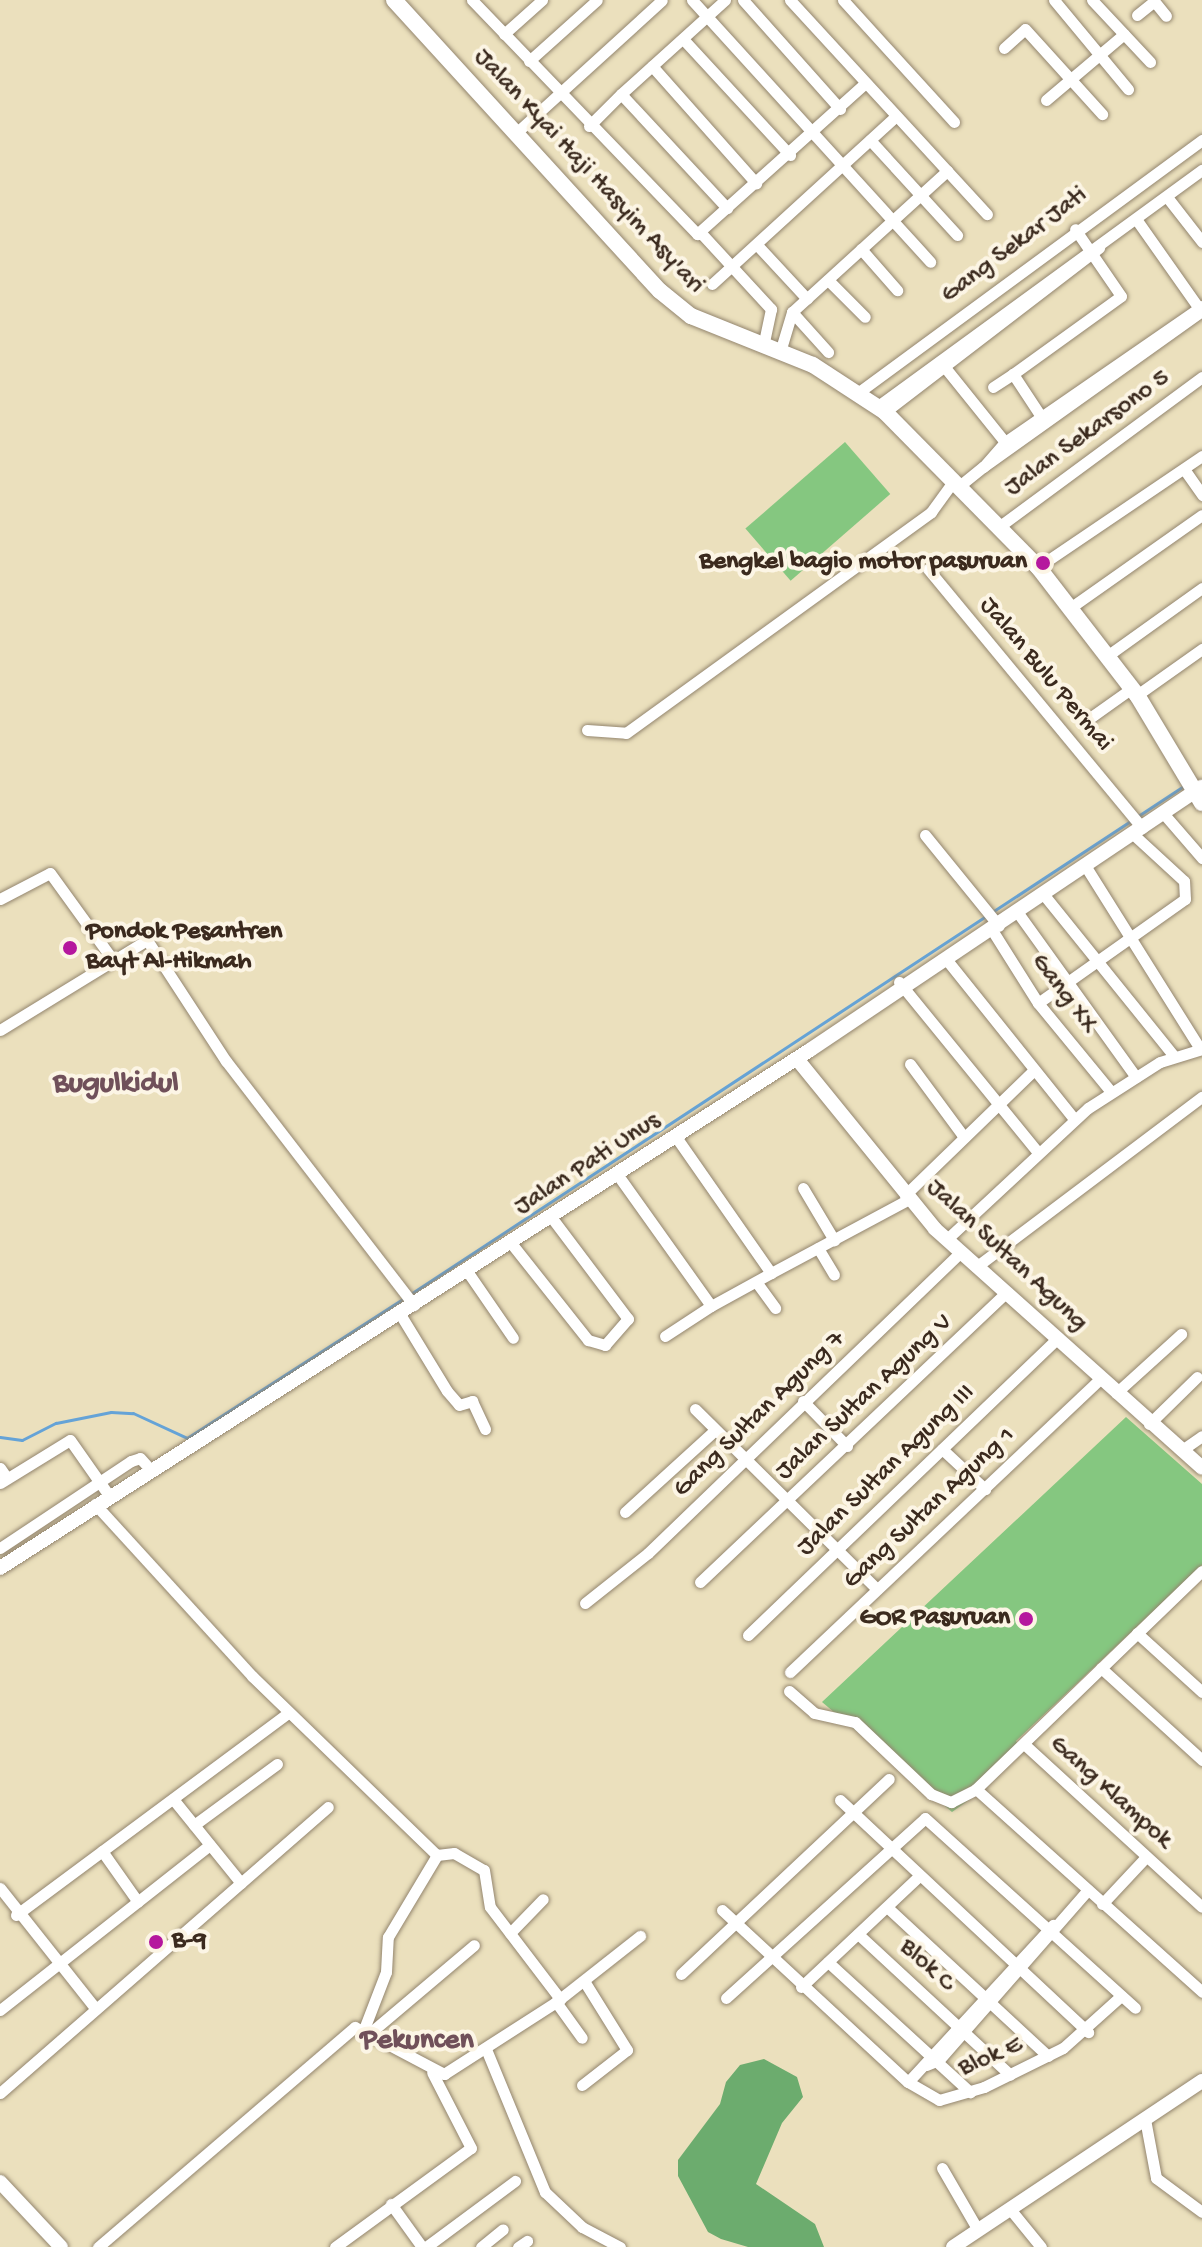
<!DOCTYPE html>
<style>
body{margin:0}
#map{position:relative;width:1202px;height:2247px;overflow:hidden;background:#ebe0bd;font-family:"Gochi Hand",sans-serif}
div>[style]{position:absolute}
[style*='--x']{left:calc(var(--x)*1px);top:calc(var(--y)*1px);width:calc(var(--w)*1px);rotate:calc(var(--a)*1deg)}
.green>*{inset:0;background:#85c780;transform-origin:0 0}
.forest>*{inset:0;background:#6cac6e}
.stream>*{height:3px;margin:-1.5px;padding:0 1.5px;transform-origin:1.5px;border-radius:1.5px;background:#65a3d7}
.roads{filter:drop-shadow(0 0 2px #93856e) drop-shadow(0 0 2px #93856e)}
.minor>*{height:11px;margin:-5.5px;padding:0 5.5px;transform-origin:5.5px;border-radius:5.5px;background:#fff}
.major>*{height:14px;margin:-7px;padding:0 7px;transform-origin:7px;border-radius:7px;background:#fff}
.highway>*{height:16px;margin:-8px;padding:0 8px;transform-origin:8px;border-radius:8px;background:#fff}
.dots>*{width:22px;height:22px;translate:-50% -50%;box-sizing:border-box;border:4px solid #fcf5e5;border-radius:50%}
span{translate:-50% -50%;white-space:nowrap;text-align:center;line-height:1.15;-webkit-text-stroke:8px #fcf5e5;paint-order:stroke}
.street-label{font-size:26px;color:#3b2a1e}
.poi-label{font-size:26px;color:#3b2a1e;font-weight:700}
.right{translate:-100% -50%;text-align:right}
.left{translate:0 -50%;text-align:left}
.quarter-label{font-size:30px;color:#70505a;font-weight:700}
</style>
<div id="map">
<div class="green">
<div style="left:845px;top:442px;width:69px;height:132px;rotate:49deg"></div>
<div style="clip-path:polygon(1126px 1417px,1202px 1484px,1202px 1565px,1016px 1741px,1023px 1751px,986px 1788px,952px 1812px,822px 1702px)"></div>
</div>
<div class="forest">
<div style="clip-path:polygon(764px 2059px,797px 2077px,803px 2097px,782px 2123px,756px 2184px,815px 2224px,824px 2247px,748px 2247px,721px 2239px,708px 2232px,678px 2176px,678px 2160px,720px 2104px,726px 2082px,740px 2065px)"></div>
</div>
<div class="stream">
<div style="--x:1138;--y:816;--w:56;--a:-33.4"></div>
<div style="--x:409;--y:1295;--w:865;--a:-33.3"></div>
<div style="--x:0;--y:1437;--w:22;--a:8"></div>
<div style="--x:22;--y:1440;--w:38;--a:-27"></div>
<div style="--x:56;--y:1423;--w:56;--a:-11.3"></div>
<div style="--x:111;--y:1412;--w:22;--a:3"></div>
<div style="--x:133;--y:1413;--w:60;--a:24.8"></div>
<div style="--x:187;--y:1438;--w:257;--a:-32.8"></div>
</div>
<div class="roads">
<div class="minor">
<div style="--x:472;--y:0;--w:325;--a:46.1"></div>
<div style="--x:697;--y:234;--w:226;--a:-41.9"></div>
<div style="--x:692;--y:0;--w:354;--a:47.7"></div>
<div style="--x:725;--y:0;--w:140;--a:137.9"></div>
<div style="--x:621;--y:94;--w:156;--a:47.1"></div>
<div style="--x:743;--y:0;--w:146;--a:48.3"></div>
<div style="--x:790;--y:0;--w:291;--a:47.4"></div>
<div style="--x:843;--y:0;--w:165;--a:47.7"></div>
<div style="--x:1054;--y:0;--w:116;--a:50.3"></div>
<div style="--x:1092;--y:0;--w:85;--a:46.9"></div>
<div style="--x:1137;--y:15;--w:22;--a:-39"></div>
<div style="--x:1154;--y:1;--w:19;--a:51"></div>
<div style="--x:504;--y:34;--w:51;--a:-41.8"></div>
<div style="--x:683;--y:39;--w:158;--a:47.3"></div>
<div style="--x:1004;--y:48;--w:28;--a:-42"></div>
<div style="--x:1025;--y:29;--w:115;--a:47.8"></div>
<div style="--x:529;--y:61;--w:91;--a:-41.9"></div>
<div style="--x:652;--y:66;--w:157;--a:48.4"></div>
<div style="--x:1046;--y:100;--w:102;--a:-40.2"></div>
<div style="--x:589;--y:126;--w:45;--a:-45"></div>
<div style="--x:516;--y:133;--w:197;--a:-42.3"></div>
<div style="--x:870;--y:140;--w:129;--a:47.5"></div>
<div style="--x:1167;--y:197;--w:57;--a:52.1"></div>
<div style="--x:1136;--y:219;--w:113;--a:54.8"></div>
<div style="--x:700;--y:232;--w:105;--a:47.3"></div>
<div style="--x:771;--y:309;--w:38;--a:102"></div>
<div style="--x:758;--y:246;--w:72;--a:47.2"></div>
<div style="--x:861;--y:249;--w:55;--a:48.7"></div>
<div style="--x:828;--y:280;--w:52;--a:45"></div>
<div style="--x:712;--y:284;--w:249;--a:-42.4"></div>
<div style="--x:1202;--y:306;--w:239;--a:145.4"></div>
<div style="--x:1005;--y:442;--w:33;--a:131"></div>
<div style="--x:983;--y:467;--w:269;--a:-35.5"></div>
<div style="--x:792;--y:312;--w:54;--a:48"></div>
<div style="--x:780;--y:352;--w:42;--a:-73.3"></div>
<div style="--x:792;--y:312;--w:210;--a:-42.3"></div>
<div style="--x:943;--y:365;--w:99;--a:51.2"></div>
<div style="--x:993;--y:387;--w:24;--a:-33"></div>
<div style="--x:859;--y:392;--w:426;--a:-36.3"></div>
<div style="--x:878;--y:406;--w:401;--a:-36.1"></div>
<div style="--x:885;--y:412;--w:270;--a:-37.5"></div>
<div style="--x:1042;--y:418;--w:53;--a:-123.4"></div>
<div style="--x:1013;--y:374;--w:133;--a:-35.8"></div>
<div style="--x:1121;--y:296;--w:81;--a:-124.5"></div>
<div style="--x:1184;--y:469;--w:32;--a:55"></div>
<div style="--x:958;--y:487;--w:32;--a:-39"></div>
<div style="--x:1000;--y:526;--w:251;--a:-36.4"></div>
<div style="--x:1038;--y:567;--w:198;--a:-34.1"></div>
<div style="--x:928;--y:569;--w:336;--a:50.4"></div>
<div style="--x:1070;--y:608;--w:161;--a:-35.2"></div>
<div style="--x:1107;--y:656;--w:117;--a:-35.6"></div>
<div style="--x:1137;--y:695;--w:80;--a:-35.3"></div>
<div style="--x:1087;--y:720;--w:55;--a:-35.4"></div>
<div style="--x:587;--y:730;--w:39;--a:4"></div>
<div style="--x:626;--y:733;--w:377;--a:-35.9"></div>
<div style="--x:931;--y:512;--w:37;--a:-54"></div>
<div style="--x:1163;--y:813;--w:60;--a:49.1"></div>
<div style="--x:925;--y:835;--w:117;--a:50.9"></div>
<div style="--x:1086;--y:867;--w:215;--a:57.9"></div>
<div style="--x:1044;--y:895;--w:207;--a:51.1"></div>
<div style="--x:0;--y:899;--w:56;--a:-27.5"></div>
<div style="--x:50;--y:873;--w:107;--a:54.1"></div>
<div style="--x:1018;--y:913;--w:202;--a:54.3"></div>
<div style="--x:992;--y:930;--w:86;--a:57.8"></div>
<div style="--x:1038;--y:1003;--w:115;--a:50.6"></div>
<div style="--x:946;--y:959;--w:205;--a:51.3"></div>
<div style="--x:899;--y:982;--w:218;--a:50.8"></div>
<div style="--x:1038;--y:1003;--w:180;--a:-35.3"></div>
<div style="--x:1185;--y:899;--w:18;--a:-93"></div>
<div style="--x:1184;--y:881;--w:68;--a:-137.4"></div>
<div style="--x:0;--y:1030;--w:172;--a:-31.5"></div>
<div style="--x:147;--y:940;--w:145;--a:56.9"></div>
<div style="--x:226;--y:1061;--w:308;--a:52.4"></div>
<div style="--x:910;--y:1064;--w:91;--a:53.5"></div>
<div style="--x:676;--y:1137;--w:166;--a:55.1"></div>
<div style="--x:771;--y:1273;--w:157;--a:-28.2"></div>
<div style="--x:617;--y:1174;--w:162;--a:54.5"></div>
<div style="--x:711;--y:1306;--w:68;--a:-28.8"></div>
<div style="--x:803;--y:1188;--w:61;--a:59.2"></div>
<div style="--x:905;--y:1195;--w:180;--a:-44.1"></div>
<div style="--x:947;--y:1239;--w:192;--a:-42.9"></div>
<div style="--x:1088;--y:1108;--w:85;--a:-32.6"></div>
<div style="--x:1160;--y:1062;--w:44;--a:-17.2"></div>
<div style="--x:511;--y:1243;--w:124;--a:51.6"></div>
<div style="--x:588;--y:1340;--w:18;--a:16"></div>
<div style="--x:605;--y:1345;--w:35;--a:-49"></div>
<div style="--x:628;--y:1319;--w:128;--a:-127"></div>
<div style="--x:818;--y:1248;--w:31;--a:59"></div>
<div style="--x:976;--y:1267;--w:283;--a:-37"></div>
<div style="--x:467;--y:1271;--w:81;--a:55.5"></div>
<div style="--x:757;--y:1283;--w:31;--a:54"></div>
<div style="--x:400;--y:1314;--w:90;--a:58.6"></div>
<div style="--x:447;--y:1391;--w:18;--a:49"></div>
<div style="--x:459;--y:1405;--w:14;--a:-17"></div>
<div style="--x:472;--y:1401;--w:31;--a:65"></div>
<div style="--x:665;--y:1336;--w:55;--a:-33.1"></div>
<div style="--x:1116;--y:1393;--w:88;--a:-42.2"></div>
<div style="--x:803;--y:1401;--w:63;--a:45.6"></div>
<div style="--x:695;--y:1409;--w:256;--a:44.7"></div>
<div style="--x:1149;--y:1424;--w:67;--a:-44.4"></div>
<div style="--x:942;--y:1449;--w:59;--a:42.9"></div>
<div style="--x:1182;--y:1450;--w:24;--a:-35"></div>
<div style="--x:0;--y:1468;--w:12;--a:55"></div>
<div style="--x:0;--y:1483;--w:82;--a:-31.6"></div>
<div style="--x:70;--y:1440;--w:66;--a:54.9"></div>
<div style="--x:95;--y:1504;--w:233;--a:47.6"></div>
<div style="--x:252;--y:1676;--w:257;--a:44.1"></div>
<div style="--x:625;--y:1512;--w:122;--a:-42.3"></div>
<div style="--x:0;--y:1548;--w:157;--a:-33.6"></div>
<div style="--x:131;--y:1461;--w:9;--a:-18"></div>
<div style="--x:140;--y:1458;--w:13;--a:48"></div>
<div style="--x:700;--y:1582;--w:421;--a:-43.4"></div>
<div style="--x:585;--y:1603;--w:80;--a:-38.4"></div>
<div style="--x:648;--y:1553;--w:433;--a:-43.9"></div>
<div style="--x:1137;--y:1633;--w:88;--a:42.2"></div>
<div style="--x:748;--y:1635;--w:428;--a:-43.8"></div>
<div style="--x:1101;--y:1668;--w:137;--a:42.3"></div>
<div style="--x:790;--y:1672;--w:428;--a:-43.4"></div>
<div style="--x:789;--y:1691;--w:33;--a:41"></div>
<div style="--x:814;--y:1713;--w:42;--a:12.4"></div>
<div style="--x:855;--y:1722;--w:105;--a:43.5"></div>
<div style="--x:931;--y:1794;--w:22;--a:22"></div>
<div style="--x:951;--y:1802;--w:28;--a:-27"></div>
<div style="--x:976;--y:1789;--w:314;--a:-44"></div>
<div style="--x:1024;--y:1744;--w:241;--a:42.5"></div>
<div style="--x:976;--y:1789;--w:304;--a:41.9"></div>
<div style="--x:173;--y:1799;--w:108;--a:51"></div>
<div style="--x:840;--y:1800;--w:340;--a:43.1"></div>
<div style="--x:194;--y:1825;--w:103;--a:-36.3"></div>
<div style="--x:102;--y:1851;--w:62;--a:54.8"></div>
<div style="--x:437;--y:1855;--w:17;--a:-7"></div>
<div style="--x:454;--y:1853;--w:34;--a:30"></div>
<div style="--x:484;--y:1870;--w:37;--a:81"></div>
<div style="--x:490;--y:1907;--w:116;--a:52.7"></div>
<div style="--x:0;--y:1888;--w:154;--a:51.6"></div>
<div style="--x:1102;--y:1904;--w:64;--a:-46.9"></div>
<div style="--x:888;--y:1908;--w:218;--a:42.8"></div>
<div style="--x:722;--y:1910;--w:253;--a:42.8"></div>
<div style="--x:908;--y:2082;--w:36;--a:30"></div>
<div style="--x:939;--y:2100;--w:47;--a:-16.1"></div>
<div style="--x:984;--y:2087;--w:88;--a:-26.3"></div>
<div style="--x:1063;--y:2048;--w:78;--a:-41.9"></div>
<div style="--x:16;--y:1915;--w:339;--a:-36.6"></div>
<div style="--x:510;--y:1933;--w:47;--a:-45.9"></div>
<div style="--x:858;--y:1934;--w:207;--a:42.8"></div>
<div style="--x:828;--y:1962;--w:193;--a:42.5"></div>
<div style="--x:681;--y:1974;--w:285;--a:-43.2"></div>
<div style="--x:801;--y:1987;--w:162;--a:-43.2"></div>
<div style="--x:726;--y:1998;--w:268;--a:-42.1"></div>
<div style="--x:925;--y:1818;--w:283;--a:42.1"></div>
<div style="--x:556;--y:2002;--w:44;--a:54.2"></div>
<div style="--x:0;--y:2010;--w:267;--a:-38.2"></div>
<div style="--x:364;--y:2029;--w:61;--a:-68.9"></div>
<div style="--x:386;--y:1972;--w:35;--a:-87"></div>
<div style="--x:388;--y:1937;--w:96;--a:-59.1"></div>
<div style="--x:370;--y:2033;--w:136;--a:-40.2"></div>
<div style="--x:486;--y:2049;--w:155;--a:67.6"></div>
<div style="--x:545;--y:2192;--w:51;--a:43.4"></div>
<div style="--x:582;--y:2227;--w:43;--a:27.8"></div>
<div style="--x:926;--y:2065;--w:14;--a:-21"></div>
<div style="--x:939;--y:2060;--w:226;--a:-48.8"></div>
<div style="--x:908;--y:2082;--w:214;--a:-47.3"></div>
<div style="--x:582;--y:2085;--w:57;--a:-37.9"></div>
<div style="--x:627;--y:2050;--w:81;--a:-121.9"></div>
<div style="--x:0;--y:2093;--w:435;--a:-41.1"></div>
<div style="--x:1145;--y:2119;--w:60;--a:79.4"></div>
<div style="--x:1156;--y:2178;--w:57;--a:36.5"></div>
<div style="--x:942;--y:2168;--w:72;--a:59.9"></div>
<div style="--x:391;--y:2204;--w:53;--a:54.2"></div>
<div style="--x:1010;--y:2209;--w:49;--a:50.8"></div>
<div style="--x:98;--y:2247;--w:338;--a:-40.6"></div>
<div style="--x:355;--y:2027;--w:101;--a:27.8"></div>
<div style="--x:444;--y:2074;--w:133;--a:-32.7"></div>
<div style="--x:556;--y:2002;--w:107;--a:-38.2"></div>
<div style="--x:335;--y:2247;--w:168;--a:-36.1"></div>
<div style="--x:471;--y:2148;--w:85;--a:-117.2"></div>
<div style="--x:426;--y:2247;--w:111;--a:-36.6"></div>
<div style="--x:481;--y:2247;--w:28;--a:-39"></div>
<div style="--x:518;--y:2247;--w:11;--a:-34"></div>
</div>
<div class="major">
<div style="--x:797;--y:1059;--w:219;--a:50.9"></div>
<div style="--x:935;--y:1229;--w:358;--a:41.8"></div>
<div style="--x:0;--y:1568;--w:961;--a:-32.6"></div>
<div style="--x:810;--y:1050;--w:472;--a:-33.9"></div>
<div style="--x:0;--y:2182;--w:89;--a:46.8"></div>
<div style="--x:953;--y:2247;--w:299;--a:-33.7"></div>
</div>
<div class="highway">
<div style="--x:394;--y:0;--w:394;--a:47.6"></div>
<div style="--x:660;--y:291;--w:40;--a:39"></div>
<div style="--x:691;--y:316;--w:131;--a:21.9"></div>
<div style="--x:813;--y:365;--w:86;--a:33.1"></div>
<div style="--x:885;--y:412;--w:218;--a:45.4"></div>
<div style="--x:1038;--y:567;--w:162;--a:52.3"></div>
<div style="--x:1137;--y:695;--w:126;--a:59"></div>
</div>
</div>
<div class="dots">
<div style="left:1043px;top:563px;background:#b5179e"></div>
<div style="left:70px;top:948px;background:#b5179e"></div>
<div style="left:1026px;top:1619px;background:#b5179e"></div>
<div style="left:156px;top:1942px;background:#b5179e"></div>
</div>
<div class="street-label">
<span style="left:588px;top:172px;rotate:47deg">Jalan Kyai Haji Hasyim Asy'ari</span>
<span style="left:1015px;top:246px;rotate:-37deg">Gang Sekar Jati</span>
<span style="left:1088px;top:434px;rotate:-36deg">Jalan Sekarsono 5</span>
<span style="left:1045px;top:675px;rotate:50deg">Jalan Bulu Permai</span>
<span style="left:1063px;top:994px;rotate:53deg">Gang XX</span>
<span style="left:588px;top:1165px;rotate:-33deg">Jalan Pati Unus</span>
<span style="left:1006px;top:1256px;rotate:43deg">Jalan Sultan Agung</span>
<span style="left:865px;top:1398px;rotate:-43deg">Jalan Sultan Agung V</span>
<span style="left:760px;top:1415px;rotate:-44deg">Gang Sultan Agung 7</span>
<span style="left:887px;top:1471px;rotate:-44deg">Jalan Sultan Agung III</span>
<span style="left:930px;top:1509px;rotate:-43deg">Gang Sultan Agung 1</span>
<span style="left:1110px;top:1793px;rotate:42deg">Gang Klampok</span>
<span style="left:926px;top:1966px;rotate:42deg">Blok C</span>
<span style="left:991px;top:2058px;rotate:-23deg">Blok E</span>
</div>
<div class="poi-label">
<span class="right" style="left:1027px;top:563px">Bengkel bagio motor pasuruan</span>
<span class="left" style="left:86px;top:948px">Pondok Pesantren<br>Bayt Al-Hikmah</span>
<span class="right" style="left:1010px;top:1619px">GOR Pasuruan</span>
<span class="left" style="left:172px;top:1942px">B-9</span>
</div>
<div class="quarter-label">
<span style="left:116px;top:1085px">Bugulkidul</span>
<span style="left:417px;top:2042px">Pekuncen</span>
</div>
</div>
